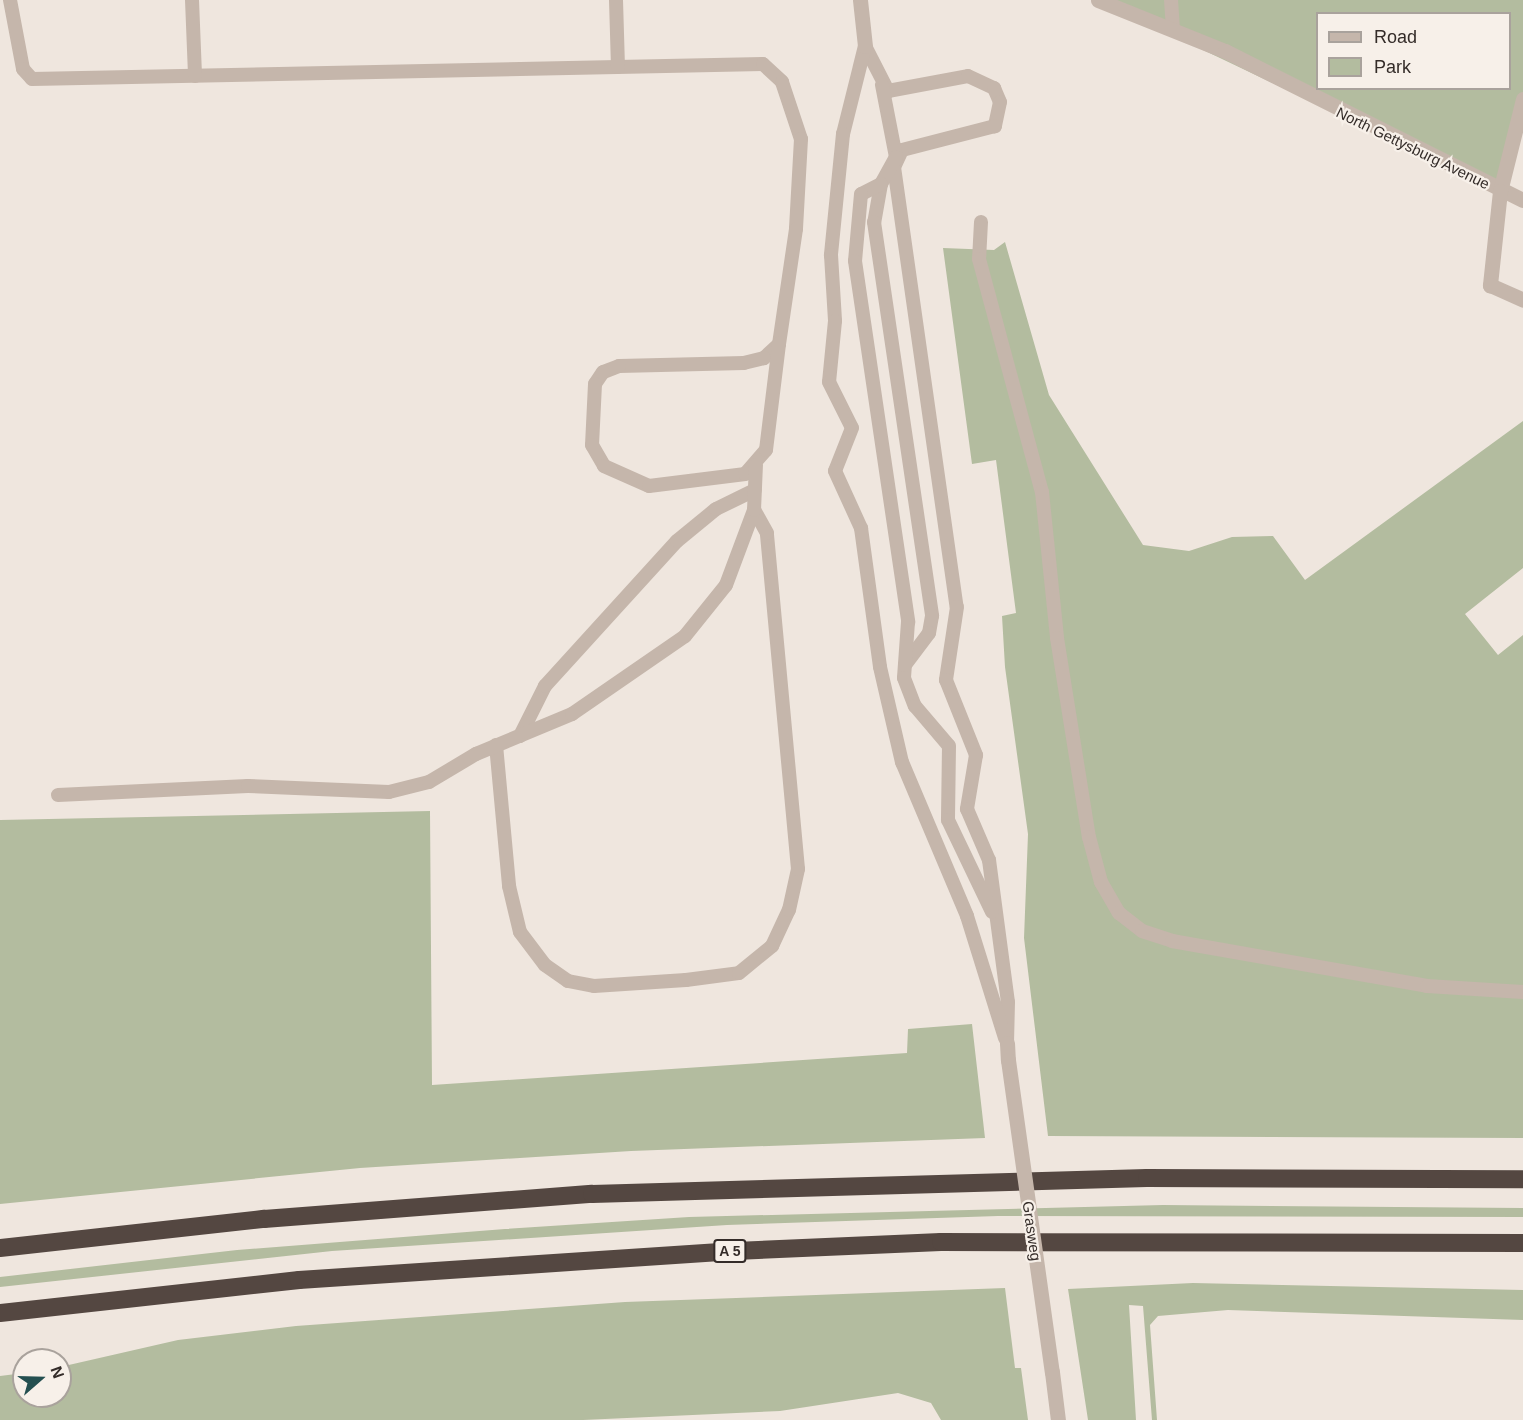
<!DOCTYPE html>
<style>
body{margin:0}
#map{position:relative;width:1523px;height:1420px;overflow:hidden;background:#efe6de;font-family:Arial,sans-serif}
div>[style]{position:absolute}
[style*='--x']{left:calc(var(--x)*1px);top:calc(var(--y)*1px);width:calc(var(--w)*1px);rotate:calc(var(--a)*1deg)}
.green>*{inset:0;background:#b3bc9f}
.lane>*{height:14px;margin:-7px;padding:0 7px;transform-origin:7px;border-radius:7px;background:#c5b6ab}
.street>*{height:15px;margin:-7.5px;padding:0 7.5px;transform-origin:7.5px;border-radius:7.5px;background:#c5b6ab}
.highway>*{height:18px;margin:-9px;padding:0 9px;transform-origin:9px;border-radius:9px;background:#544741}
.street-bridge>*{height:15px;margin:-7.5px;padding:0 7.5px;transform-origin:7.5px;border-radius:7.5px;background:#c5b6ab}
span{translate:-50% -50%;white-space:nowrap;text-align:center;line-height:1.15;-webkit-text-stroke:4.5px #f7f0e9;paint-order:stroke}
.shield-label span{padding:2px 4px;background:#f7f0e9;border:2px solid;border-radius:4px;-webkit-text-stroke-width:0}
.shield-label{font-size:14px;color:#342c29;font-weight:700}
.street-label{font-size:15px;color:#342c29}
.legend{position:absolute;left:1316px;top:12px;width:195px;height:78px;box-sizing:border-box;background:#f7f0e9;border:2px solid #a9a29c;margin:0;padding:8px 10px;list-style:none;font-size:18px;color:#342c29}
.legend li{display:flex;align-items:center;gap:12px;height:30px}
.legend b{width:30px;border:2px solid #a9a29c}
.north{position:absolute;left:12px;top:1348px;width:60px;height:60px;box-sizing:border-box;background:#f7f0e9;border:2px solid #a9a29c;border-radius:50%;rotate:70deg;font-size:16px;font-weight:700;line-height:24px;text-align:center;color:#342c29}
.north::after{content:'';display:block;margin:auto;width:21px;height:27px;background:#244f50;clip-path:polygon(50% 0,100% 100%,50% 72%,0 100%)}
</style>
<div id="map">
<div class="green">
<div style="clip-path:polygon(evenodd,1098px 0,1523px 0,1523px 99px,1500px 191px,1098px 0,1318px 14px,1510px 14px,1510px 88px,1318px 88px,1318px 14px)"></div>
<div style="clip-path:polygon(1005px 242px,1049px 395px,1143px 545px,1189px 551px,1232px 537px,1273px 536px,1305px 580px,1523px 421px,1523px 568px,1465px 614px,1498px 655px,1523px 635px,1523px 1138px,1048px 1136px,1024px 938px,1028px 834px,1005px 667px,1002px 616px,1016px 613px,996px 460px,972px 464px,943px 248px,994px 250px)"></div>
<div style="clip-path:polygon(430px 811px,432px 1085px,907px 1053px,908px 1029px,972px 1024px,985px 1138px,631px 1151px,360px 1168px,0 1204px,0 820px)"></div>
<div style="clip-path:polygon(1163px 1205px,1523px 1208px,1523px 1217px,998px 1216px,727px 1225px,332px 1251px,0 1287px,0 1277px,237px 1250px,505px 1229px,689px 1217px)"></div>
<div style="clip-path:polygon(1193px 1283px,1523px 1290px,1523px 1320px,1228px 1310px,1158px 1316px,1150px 1325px,1157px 1420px,1152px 1420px,1143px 1306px,1129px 1305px,1136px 1420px,1088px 1420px,1068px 1289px)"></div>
<div style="clip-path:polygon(1005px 1288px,1015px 1368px,1021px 1368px,1028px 1420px,941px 1420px,931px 1403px,898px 1393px,780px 1411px,583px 1420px,0 1420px,0 1376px,24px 1373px,24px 1396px,60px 1396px,60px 1367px,178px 1340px,296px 1326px,625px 1302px)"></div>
</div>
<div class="lane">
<div style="--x:10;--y:0;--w:70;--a:79.3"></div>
<div style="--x:23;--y:69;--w:13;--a:48"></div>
<div style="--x:32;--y:79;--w:731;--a:-1.18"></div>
<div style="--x:763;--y:64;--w:26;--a:43"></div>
<div style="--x:782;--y:82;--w:60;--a:71.6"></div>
<div style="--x:801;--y:139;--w:90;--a:93.2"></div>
<div style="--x:796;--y:229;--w:116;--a:98.4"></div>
<div style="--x:779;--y:344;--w:21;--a:137"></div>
<div style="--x:764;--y:358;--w:21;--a:166"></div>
<div style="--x:744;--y:363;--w:125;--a:178.6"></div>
<div style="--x:619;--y:366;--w:17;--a:159"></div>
<div style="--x:603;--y:372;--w:14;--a:124"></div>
<div style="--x:595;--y:384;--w:61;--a:92.8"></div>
<div style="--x:592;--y:445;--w:24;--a:60"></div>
<div style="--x:604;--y:466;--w:49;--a:24"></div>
<div style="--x:649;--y:486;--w:97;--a:-7.1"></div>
<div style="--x:745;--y:474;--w:32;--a:-49"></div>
<div style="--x:766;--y:450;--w:107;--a:-83"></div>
<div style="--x:192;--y:0;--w:76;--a:87.7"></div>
<div style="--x:616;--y:0;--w:67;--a:88.3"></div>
<div style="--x:1171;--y:0;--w:29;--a:86"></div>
<div style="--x:865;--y:46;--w:51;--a:62.9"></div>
<div style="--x:888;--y:91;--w:81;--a:-10.6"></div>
<div style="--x:968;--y:76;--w:29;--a:25"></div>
<div style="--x:994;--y:88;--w:15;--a:67"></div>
<div style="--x:1000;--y:102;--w:25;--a:102"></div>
<div style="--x:995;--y:126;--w:96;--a:165.5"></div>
<div style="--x:902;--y:150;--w:19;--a:115"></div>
<div style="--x:894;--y:167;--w:444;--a:81.9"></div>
<div style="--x:957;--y:607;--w:74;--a:98.6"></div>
<div style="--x:946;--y:680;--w:81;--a:68.2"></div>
<div style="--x:976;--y:755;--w:55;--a:99.5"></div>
<div style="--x:967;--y:809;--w:56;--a:66.7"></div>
<div style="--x:989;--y:860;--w:143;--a:82.4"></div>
<div style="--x:1008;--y:1002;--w:41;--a:91.4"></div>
<div style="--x:865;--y:46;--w:91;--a:104"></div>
<div style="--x:843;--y:134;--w:122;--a:95.7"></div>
<div style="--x:831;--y:255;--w:66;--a:86.5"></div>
<div style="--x:835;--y:321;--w:61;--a:95.6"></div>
<div style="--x:829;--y:382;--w:51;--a:63.4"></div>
<div style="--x:852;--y:428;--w:46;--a:111.6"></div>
<div style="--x:835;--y:471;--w:63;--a:65.5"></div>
<div style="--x:861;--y:528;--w:140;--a:82.2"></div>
<div style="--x:880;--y:667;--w:98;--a:77"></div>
<div style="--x:902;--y:762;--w:167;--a:67.1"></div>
<div style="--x:967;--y:916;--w:128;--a:72.7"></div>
<div style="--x:882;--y:85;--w:73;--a:79"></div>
<div style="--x:896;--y:157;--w:31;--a:119"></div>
<div style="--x:881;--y:184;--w:39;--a:100"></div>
<div style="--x:874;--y:222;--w:398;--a:81.6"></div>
<div style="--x:932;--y:616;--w:17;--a:100"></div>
<div style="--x:929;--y:633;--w:40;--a:127"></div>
<div style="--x:881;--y:184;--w:22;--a:153"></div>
<div style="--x:861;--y:194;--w:67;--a:95.1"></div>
<div style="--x:855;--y:261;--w:365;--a:81.6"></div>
<div style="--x:908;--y:622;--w:56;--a:94.1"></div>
<div style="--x:904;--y:678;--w:30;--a:69"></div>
<div style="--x:915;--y:706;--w:52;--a:49.6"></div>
<div style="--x:949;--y:746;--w:74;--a:90.8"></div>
<div style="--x:948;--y:820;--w:102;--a:64.4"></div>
<div style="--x:981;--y:222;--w:37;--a:93"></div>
<div style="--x:979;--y:259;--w:241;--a:74.9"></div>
<div style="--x:1042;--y:492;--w:147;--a:84.1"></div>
<div style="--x:1057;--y:638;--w:202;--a:80.9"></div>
<div style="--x:1089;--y:837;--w:47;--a:75.1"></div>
<div style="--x:1101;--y:882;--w:36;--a:60"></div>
<div style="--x:1119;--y:913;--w:29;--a:38"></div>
<div style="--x:1142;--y:931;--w:32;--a:18"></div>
<div style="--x:1172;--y:941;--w:259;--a:10"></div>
<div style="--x:1427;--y:986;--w:96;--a:3.6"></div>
<div style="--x:520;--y:736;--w:56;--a:-63.4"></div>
<div style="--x:545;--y:686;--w:196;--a:-47.7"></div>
<div style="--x:677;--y:541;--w:50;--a:-39.4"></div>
<div style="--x:716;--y:509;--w:43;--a:-26"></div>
<div style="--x:496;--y:745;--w:142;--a:84.7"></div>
<div style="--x:509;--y:886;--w:47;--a:76.6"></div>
<div style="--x:520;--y:932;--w:41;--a:52.9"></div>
<div style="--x:545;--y:965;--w:28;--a:35"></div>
<div style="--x:568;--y:981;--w:26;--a:11"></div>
<div style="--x:594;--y:986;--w:92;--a:-3.7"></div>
<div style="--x:686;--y:980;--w:53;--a:-7.5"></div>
<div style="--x:739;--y:973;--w:43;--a:-39.3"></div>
<div style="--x:772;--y:946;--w:40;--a:-65"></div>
<div style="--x:789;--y:910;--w:42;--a:-77.6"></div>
<div style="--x:798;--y:869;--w:337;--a:-95.3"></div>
<div style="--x:767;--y:533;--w:26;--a:-119"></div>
<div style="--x:58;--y:795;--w:190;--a:-2.7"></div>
<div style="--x:248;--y:786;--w:141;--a:2.4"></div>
<div style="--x:389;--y:792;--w:41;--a:-14"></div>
<div style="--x:429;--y:782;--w:55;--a:-30.8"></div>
<div style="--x:476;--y:754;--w:104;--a:-22.6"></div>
<div style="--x:572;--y:714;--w:137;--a:-34.6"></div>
<div style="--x:685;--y:636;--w:65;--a:-51.2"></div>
<div style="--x:726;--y:585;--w:80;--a:-69.5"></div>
<div style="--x:754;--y:510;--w:45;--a:-87.5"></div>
</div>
<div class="street">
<div style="--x:860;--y:0;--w:46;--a:83.8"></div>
<div style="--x:1098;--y:0;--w:137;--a:21.9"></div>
<div style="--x:1225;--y:51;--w:333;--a:26.6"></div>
<div style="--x:1523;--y:99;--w:95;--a:104"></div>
<div style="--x:1500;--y:191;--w:95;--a:96.1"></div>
<div style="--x:1490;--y:285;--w:36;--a:24"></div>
<div style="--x:1007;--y:1043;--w:17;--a:87"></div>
<div style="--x:1052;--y:1372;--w:48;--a:82.9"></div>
</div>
<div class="highway">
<div style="--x:0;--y:1248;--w:266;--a:-6.3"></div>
<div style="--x:264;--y:1219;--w:329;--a:-4.4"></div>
<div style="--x:592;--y:1194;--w:555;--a:-1.65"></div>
<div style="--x:1147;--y:1178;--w:376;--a:0.2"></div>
<div style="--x:0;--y:1313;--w:301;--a:-6.3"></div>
<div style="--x:299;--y:1280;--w:437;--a:-3.8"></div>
<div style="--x:735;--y:1251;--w:206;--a:-2.5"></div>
<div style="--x:941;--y:1242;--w:582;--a:0.1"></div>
</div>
<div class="street-bridge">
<div style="--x:1008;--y:1060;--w:315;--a:82"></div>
</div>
<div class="shield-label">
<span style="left:730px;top:1251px">A 5</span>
</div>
<div class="street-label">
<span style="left:1413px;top:148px;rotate:26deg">North Gettysburg Avenue</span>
<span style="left:1032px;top:1231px;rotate:82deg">Grasweg</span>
</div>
<ul class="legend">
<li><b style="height:8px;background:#c5b6ab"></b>Road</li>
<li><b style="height:16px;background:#b3bc9f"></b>Park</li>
</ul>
<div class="north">N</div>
</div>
